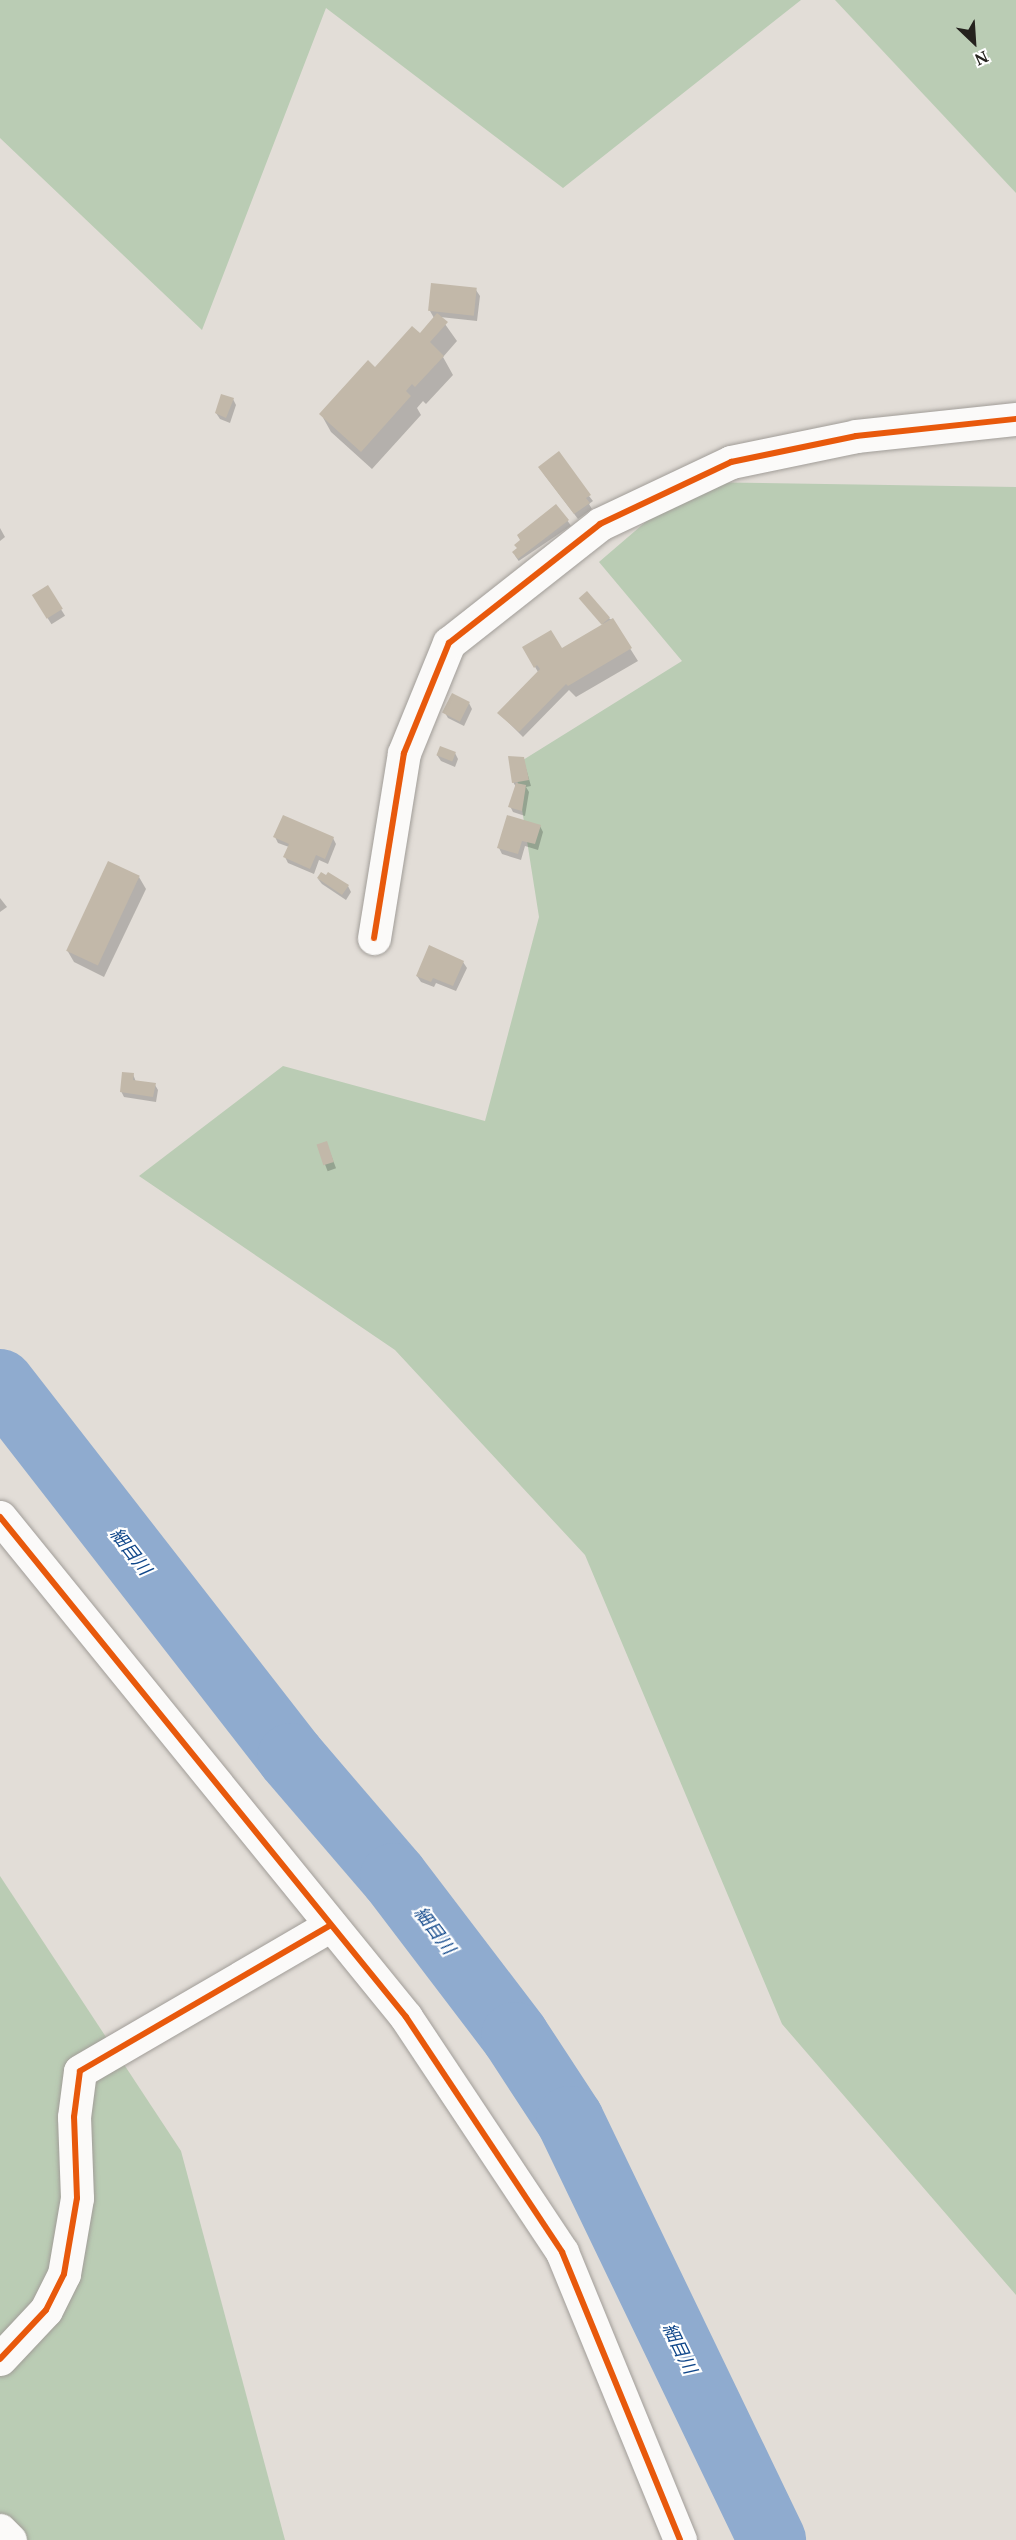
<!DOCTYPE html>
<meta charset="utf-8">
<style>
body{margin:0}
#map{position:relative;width:1016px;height:2540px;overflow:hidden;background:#e2ddd7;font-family:"Noto Serif","Noto Sans JP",serif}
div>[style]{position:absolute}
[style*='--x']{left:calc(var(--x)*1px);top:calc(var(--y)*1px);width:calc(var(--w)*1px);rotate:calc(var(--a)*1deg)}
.green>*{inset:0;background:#baccb4}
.shadow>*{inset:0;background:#0003;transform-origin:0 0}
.river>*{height:68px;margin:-34px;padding:0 34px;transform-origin:34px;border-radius:34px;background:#8fabcf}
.building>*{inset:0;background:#c2b8a9;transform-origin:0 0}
.roads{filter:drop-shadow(0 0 2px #a19d98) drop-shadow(0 0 2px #a19d98)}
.minor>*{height:33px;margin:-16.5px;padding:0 16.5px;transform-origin:16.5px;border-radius:16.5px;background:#fbfaf9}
.tertiary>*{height:33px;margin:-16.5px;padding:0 16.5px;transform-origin:16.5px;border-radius:16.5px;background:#fbfaf9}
.cycleway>*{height:6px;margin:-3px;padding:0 3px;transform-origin:3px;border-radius:3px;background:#e8590c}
span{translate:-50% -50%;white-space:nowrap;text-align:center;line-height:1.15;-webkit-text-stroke:4.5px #fff;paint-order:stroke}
.water-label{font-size:18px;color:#10478a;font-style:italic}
.north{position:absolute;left:944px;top:12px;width:60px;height:60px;-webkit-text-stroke:4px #fff;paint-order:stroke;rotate:155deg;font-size:16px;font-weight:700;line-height:24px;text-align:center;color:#25221e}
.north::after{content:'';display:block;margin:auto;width:21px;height:27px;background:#25221e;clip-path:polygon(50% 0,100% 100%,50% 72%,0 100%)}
</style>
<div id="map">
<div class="green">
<div style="clip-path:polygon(0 0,801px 0,563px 188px,326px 8px,202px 330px,0 138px)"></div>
<div style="clip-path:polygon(835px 0,1016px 0,1016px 193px)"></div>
<div style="clip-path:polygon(692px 482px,1016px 487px,1016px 2295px,782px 2024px,585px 1555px,395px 1350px,139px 1176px,283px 1066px,485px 1121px,539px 917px,515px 765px,682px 661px,599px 562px)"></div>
<div style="clip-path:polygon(0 1876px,181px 2151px,285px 2540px,0 2540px)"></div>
</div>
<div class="shadow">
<div style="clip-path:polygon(476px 290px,480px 296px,477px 321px,440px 317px,457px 341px,443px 357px,453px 375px,426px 404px,423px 401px,417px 408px,421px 415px,372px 469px,331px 432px,321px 414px,420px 335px,434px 318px,430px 311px)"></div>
<div style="clip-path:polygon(233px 399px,236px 405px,230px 423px,220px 419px,216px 413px)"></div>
<div style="clip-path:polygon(543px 473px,589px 496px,593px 501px,589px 504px,592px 509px,578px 519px)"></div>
<div style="left:567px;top:520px;width:7px;height:63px;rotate:56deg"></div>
<div style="clip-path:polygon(0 528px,5px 537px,0 541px)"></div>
<div style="left:47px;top:587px;width:34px;height:16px;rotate:58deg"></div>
<div style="clip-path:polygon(585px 604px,612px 620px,638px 661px,576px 697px,569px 690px,523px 737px,499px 713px,538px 672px,524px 648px,561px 650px,603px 625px)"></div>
<div style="clip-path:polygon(469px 703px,472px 709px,464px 726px,448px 718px,445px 713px)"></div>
<div style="clip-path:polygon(455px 753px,458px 759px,455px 767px,441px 761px,437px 755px)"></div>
<div style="clip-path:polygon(523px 758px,531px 786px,526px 787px,529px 792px,525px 816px,513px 812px,510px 806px,516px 787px,513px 782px)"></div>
<div style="clip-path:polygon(540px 826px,543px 832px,538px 850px,525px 846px,521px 860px,502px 854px,499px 848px)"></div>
<div style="clip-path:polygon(275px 837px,333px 838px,336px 844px,328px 864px,319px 860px,314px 874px,288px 863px,285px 857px,289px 847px,278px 843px)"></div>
<div style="clip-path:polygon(139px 877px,146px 889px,104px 977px,74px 962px,67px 950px)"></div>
<div style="clip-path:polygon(318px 879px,348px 886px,351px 892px,346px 900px,322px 884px)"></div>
<div style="clip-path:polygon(0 898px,7px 907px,0 912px)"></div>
<div style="clip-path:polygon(463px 962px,467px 968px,456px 991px,436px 983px,434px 987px,421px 982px,417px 976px)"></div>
<div style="clip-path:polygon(133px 1074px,136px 1082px,155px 1085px,158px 1090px,156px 1102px,124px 1097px,121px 1091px)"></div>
<div style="left:326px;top:1142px;width:28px;height:9px;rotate:69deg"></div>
</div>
<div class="river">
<div style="--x:0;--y:1383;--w:474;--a:52.1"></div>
<div style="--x:291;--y:1757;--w:158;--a:49.4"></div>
<div style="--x:394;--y:1877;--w:200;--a:52.7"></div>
<div style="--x:515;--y:2036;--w:100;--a:56.8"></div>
<div style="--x:570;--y:2120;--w:466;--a:64.3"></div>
</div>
<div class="building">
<div style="left:431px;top:283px;width:46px;height:28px;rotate:6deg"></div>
<div style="clip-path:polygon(437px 313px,448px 322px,430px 342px,444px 356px,415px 387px,412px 384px,406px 391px,411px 396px,361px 452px,319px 414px,368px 360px,375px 367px,412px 326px,420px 333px)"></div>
<div style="clip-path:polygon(221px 394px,234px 398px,226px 418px,215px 413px)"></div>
<div style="clip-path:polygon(559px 451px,591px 495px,586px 498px,590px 503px,574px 514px,538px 467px)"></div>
<div style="clip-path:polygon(556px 504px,569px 520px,518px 559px,512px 552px,517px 548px,514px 545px,520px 540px,517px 535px)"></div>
<div style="left:48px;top:585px;width:28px;height:19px;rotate:58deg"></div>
<div style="left:587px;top:591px;width:35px;height:11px;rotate:49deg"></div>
<div style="clip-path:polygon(613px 618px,632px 648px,568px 686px,566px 684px,519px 732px,497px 713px,540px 669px,537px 665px,534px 668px,522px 647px,551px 630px,562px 648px)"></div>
<div style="left:452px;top:693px;width:20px;height:22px;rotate:27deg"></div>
<div style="left:440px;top:746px;width:17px;height:10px;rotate:21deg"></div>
<div style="clip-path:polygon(508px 756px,524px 757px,529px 780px,512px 783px)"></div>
<div style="clip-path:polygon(516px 783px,526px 785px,522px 811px,508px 807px)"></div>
<div style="clip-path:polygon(283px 815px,334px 837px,325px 859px,316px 855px,310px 869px,283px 857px,289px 844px,273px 837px)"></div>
<div style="clip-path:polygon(507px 815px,541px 825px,535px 844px,522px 841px,518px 854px,497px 848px)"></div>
<div style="left:108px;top:861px;width:35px;height:99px;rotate:25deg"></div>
<div style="clip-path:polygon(321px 872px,326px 875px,328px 872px,349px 885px,342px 895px,317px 878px)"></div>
<div style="clip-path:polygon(429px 945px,464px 961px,453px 986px,433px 978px,431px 982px,416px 976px)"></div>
<div style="clip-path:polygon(122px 1072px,134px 1073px,133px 1080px,156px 1083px,153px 1097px,120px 1092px)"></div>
<div style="left:327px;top:1141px;width:22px;height:11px;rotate:72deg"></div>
</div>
<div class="roads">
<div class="minor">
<div style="--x:374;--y:938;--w:187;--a:-80.8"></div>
<div style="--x:404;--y:753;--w:119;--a:-67.8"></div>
<div style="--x:449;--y:643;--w:192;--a:-38.2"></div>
<div style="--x:600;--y:524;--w:145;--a:-25.3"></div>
<div style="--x:731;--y:462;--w:128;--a:-11.7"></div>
<div style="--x:856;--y:436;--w:161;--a:-6.1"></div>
<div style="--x:0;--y:2359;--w:67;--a:-46.8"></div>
<div style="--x:46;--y:2310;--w:40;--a:-63.4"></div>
<div style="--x:64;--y:2274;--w:77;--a:-80.3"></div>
<div style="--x:77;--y:2198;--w:81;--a:-92.1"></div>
<div style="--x:74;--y:2117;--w:46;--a:-82.6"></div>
<div style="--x:80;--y:2071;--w:290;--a:-30.2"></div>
<div style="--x:0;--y:2530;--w:14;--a:45"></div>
</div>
<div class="tertiary">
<div style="--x:0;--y:1517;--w:644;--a:50.92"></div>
<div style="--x:406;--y:2017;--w:282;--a:56.4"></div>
<div style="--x:562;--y:2252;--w:311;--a:67.7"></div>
</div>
</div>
<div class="cycleway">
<div style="--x:374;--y:938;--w:187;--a:-80.8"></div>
<div style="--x:404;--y:753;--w:119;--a:-67.8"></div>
<div style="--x:449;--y:643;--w:192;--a:-38.2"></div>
<div style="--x:600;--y:524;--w:145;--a:-25.3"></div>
<div style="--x:731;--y:462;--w:128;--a:-11.7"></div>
<div style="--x:856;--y:436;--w:161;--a:-6.1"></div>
<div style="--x:0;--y:1517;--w:644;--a:50.92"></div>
<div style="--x:406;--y:2017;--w:282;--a:56.4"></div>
<div style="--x:562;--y:2252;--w:311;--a:67.7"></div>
<div style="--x:0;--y:2359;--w:67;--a:-46.8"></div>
<div style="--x:46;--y:2310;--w:40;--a:-63.4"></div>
<div style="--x:64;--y:2274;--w:77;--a:-80.3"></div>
<div style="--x:77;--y:2198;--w:81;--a:-92.1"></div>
<div style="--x:74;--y:2117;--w:46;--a:-82.6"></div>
<div style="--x:80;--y:2071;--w:290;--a:-30.2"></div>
</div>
<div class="water-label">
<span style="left:131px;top:1551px;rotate:52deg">細目川</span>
<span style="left:435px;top:1930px;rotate:53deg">細目川</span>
<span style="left:680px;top:2348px;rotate:64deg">細目川</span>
</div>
<div class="north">N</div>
</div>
